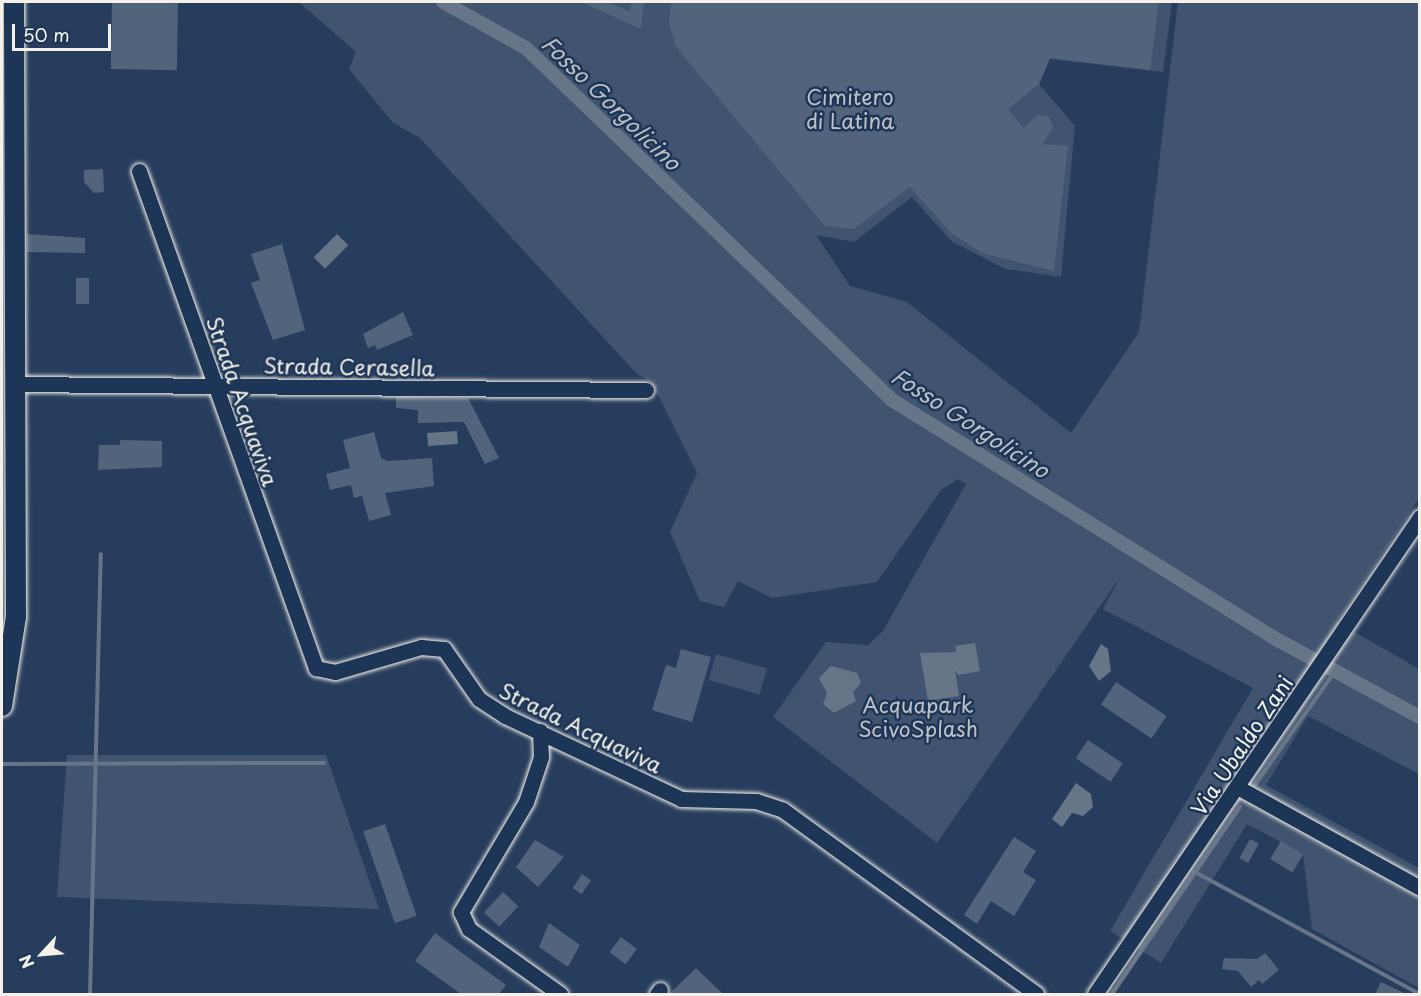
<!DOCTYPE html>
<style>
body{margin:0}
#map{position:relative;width:1421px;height:996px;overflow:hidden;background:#263d5d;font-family:"Playpen Sans",sans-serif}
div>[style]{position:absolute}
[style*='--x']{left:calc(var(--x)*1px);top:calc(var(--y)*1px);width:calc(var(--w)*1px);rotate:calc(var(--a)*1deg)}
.green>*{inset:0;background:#40546f;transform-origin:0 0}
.water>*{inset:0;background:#677588;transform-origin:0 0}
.stream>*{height:4px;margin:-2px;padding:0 2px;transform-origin:2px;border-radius:2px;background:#677588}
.canal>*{height:14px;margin:-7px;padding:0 7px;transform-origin:7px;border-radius:7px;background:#677588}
.building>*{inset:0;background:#52647b;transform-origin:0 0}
.roads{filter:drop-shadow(0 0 2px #f4f1e8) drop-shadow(0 0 2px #f4f1e8)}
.minor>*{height:15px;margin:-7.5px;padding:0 7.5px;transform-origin:7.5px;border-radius:7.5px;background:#1d3557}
.tertiary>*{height:20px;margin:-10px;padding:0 10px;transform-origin:10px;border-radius:10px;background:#1d3557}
span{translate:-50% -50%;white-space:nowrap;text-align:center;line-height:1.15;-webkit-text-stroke:5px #1d3557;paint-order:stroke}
.park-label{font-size:21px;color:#bec2c4}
.street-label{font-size:21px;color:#f4f1e8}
.water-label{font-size:22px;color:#bcbfc2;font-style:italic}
.frame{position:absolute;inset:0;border:3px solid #f4f1e8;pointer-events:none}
.north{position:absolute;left:12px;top:924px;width:60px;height:60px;-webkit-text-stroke:4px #1d3557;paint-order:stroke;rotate:244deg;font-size:16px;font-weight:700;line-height:24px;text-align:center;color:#f4f1e8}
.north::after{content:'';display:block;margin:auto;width:21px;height:27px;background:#f4f1e8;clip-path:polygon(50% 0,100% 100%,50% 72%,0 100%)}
.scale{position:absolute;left:12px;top:24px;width:99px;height:27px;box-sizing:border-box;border:3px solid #f4f1e8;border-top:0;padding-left:8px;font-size:18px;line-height:21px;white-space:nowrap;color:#f4f1e8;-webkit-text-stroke:4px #1d3557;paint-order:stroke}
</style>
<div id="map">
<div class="green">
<div style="clip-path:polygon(299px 2px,1172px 2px,1163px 72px,1050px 59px,1039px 84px,1075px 126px,1061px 277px,1005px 269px,951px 241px,912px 197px,854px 242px,816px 235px,850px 286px,907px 302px,1071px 433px,1139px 332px,1178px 2px,1419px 2px,1419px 498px,1337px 622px,1419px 669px,1419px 774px,1308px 716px,1266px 785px,1419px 868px,1419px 988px,1312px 929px,1303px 854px,1247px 824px,1161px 963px,1110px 931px,1253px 688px,1103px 609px,1120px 577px,937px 843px,773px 717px,826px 642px,868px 645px,883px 631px,966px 484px,958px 479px,941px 490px,877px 582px,772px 598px,738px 581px,724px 607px,700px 601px,670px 532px,697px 473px,652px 383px,637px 374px,420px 138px,393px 123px,349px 69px,356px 52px)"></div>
<div style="left:716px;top:654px;width:53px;height:27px;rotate:16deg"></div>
<div style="clip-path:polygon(67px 755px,326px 755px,379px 909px,57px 897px)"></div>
</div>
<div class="water">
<div style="left:337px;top:234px;width:16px;height:33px;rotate:45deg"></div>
<div style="left:457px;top:431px;width:13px;height:30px;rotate:86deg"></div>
<div style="clip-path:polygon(975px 643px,980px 671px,958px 675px,955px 670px,959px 696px,928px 701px,920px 653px,956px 652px,955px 646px)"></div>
<div style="clip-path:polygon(1101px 644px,1108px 649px,1111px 671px,1099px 681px,1089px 666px)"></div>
<div style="clip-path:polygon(831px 666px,857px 673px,861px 683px,853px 692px,856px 701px,834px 713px,823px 704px,827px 693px,819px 678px)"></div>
<div style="clip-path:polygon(1076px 783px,1091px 794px,1093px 807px,1083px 816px,1072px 813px,1062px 827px,1052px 819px)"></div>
</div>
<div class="stream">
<div style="--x:2;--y:764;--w:322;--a:-0.2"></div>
<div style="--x:1255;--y:785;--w:139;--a:-54.9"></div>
<div style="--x:1195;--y:872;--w:256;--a:28.5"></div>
<div style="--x:90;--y:994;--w:440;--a:-88.6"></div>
<div style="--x:1112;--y:994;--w:227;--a:-55.6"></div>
</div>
<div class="canal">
<div style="--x:443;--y:2;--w:95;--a:29"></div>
<div style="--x:526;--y:48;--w:508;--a:43.88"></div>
<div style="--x:892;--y:400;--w:455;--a:31.9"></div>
<div style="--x:1278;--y:640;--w:162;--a:28.5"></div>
</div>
<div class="building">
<div style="left:112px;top:2px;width:66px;height:67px;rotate:1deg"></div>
<div style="clip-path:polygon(581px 2px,608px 2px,630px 12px,631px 2px,644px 2px,641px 29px)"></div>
<div style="clip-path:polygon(671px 2px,1159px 2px,1150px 70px,1050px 58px,1039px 84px,1008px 109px,1023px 128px,1038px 115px,1049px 117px,1053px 127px,1043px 144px,1068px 146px,1054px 271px,982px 253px,950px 232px,910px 187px,854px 229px,825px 226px,676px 47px,669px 23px)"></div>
<div style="clip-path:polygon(103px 169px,104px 192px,94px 193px,84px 182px,84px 170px)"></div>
<div style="clip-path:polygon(27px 234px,85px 238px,85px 253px,27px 252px)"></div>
<div style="clip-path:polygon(282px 244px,305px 330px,273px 340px,251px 283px,260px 280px,251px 254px)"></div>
<div style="left:76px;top:278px;width:13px;height:26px"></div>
<div style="clip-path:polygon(403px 312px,413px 335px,377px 350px,375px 345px,368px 348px,363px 334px)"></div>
<div style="clip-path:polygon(396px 397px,468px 398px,499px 458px,485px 464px,464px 422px,418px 423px,418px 410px,396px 408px)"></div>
<div style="clip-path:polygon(374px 432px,381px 458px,387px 461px,432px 458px,434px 486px,385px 493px,391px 515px,369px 521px,362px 496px,354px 498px,351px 485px,330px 490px,326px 474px,350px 468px,343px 440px)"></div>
<div style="clip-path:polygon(120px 440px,162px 441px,162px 467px,98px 470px,99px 445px,120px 445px)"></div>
<div style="clip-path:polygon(681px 649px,711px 657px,692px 722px,652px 710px,666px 665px,676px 668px)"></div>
<div style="left:1116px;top:682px;width:61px;height:27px;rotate:34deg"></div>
<div style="left:1088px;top:740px;width:42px;height:22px;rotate:34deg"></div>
<div style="left:385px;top:824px;width:97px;height:23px;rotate:71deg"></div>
<div style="clip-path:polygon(1014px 837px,1036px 851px,1023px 872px,1036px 880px,1014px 916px,991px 901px,977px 924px,964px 915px)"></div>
<div style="left:1250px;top:839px;width:10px;height:22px;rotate:29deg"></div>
<div style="clip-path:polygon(535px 840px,564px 857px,538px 887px,516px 867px)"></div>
<div style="left:1281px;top:841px;width:26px;height:21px;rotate:31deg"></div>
<div style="left:582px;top:874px;width:11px;height:17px;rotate:34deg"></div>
<div style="left:503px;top:892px;width:21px;height:28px;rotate:43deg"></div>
<div style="clip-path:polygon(549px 923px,580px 945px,568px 967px,539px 947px)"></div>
<div style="clip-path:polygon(435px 933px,506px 985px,499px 994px,461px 994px,415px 961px)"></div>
<div style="left:621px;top:937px;width:20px;height:19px;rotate:37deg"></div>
<div style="clip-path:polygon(1265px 953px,1279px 970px,1262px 984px,1259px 980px,1251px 987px,1238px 971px,1222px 969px,1224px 958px,1257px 959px)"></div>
<div style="clip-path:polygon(696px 968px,723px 994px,669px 994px)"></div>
<div style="clip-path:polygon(1381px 982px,1406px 994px,1375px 994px)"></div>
</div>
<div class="roads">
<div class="minor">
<div style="--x:139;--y:171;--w:528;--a:70.4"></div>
<div style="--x:316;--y:668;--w:19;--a:12"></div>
<div style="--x:335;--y:672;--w:90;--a:-16.2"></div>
<div style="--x:421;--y:647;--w:23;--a:5"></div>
<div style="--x:444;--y:649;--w:61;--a:55"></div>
<div style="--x:479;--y:699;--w:31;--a:33"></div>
<div style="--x:505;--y:716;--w:195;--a:25.2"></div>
<div style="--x:681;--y:799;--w:75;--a:1.5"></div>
<div style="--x:756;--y:801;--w:28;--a:18"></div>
<div style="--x:783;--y:810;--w:313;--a:36"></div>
<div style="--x:16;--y:384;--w:630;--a:0.55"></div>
<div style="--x:540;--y:731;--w:26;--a:88"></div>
<div style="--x:541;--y:757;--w:47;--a:108.4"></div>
<div style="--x:526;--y:802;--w:128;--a:120.6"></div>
<div style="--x:461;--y:912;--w:19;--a:65"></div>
<div style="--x:469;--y:929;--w:112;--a:35.5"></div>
<div style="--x:1239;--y:788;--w:207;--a:28.9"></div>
<div style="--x:657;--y:994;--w:5;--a:-53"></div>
<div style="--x:1095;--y:994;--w:577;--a:-55.73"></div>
</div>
<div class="tertiary">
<div style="--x:2;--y:706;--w:90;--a:-81.1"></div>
<div style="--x:16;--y:617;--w:615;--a:-90.19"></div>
</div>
</div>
<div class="park-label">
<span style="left:850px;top:108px">Cimitero<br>di Latina</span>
<span style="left:918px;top:716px">Acquapark<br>ScivoSplash</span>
</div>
<div class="street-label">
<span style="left:349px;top:366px;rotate:1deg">Strada Cerasella</span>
<span style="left:243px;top:401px;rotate:71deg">Strada Acquaviva</span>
<span style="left:581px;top:727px;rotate:26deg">Strada Acquaviva</span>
<span style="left:1241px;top:745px;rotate:-56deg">Via Ubaldo Zani</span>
</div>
<div class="water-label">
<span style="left:612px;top:102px;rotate:44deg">Fosso Gorgolicino</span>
<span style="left:971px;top:422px;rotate:33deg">Fosso Gorgolicino</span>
</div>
<div class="frame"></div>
<div class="north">N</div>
<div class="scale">50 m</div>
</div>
